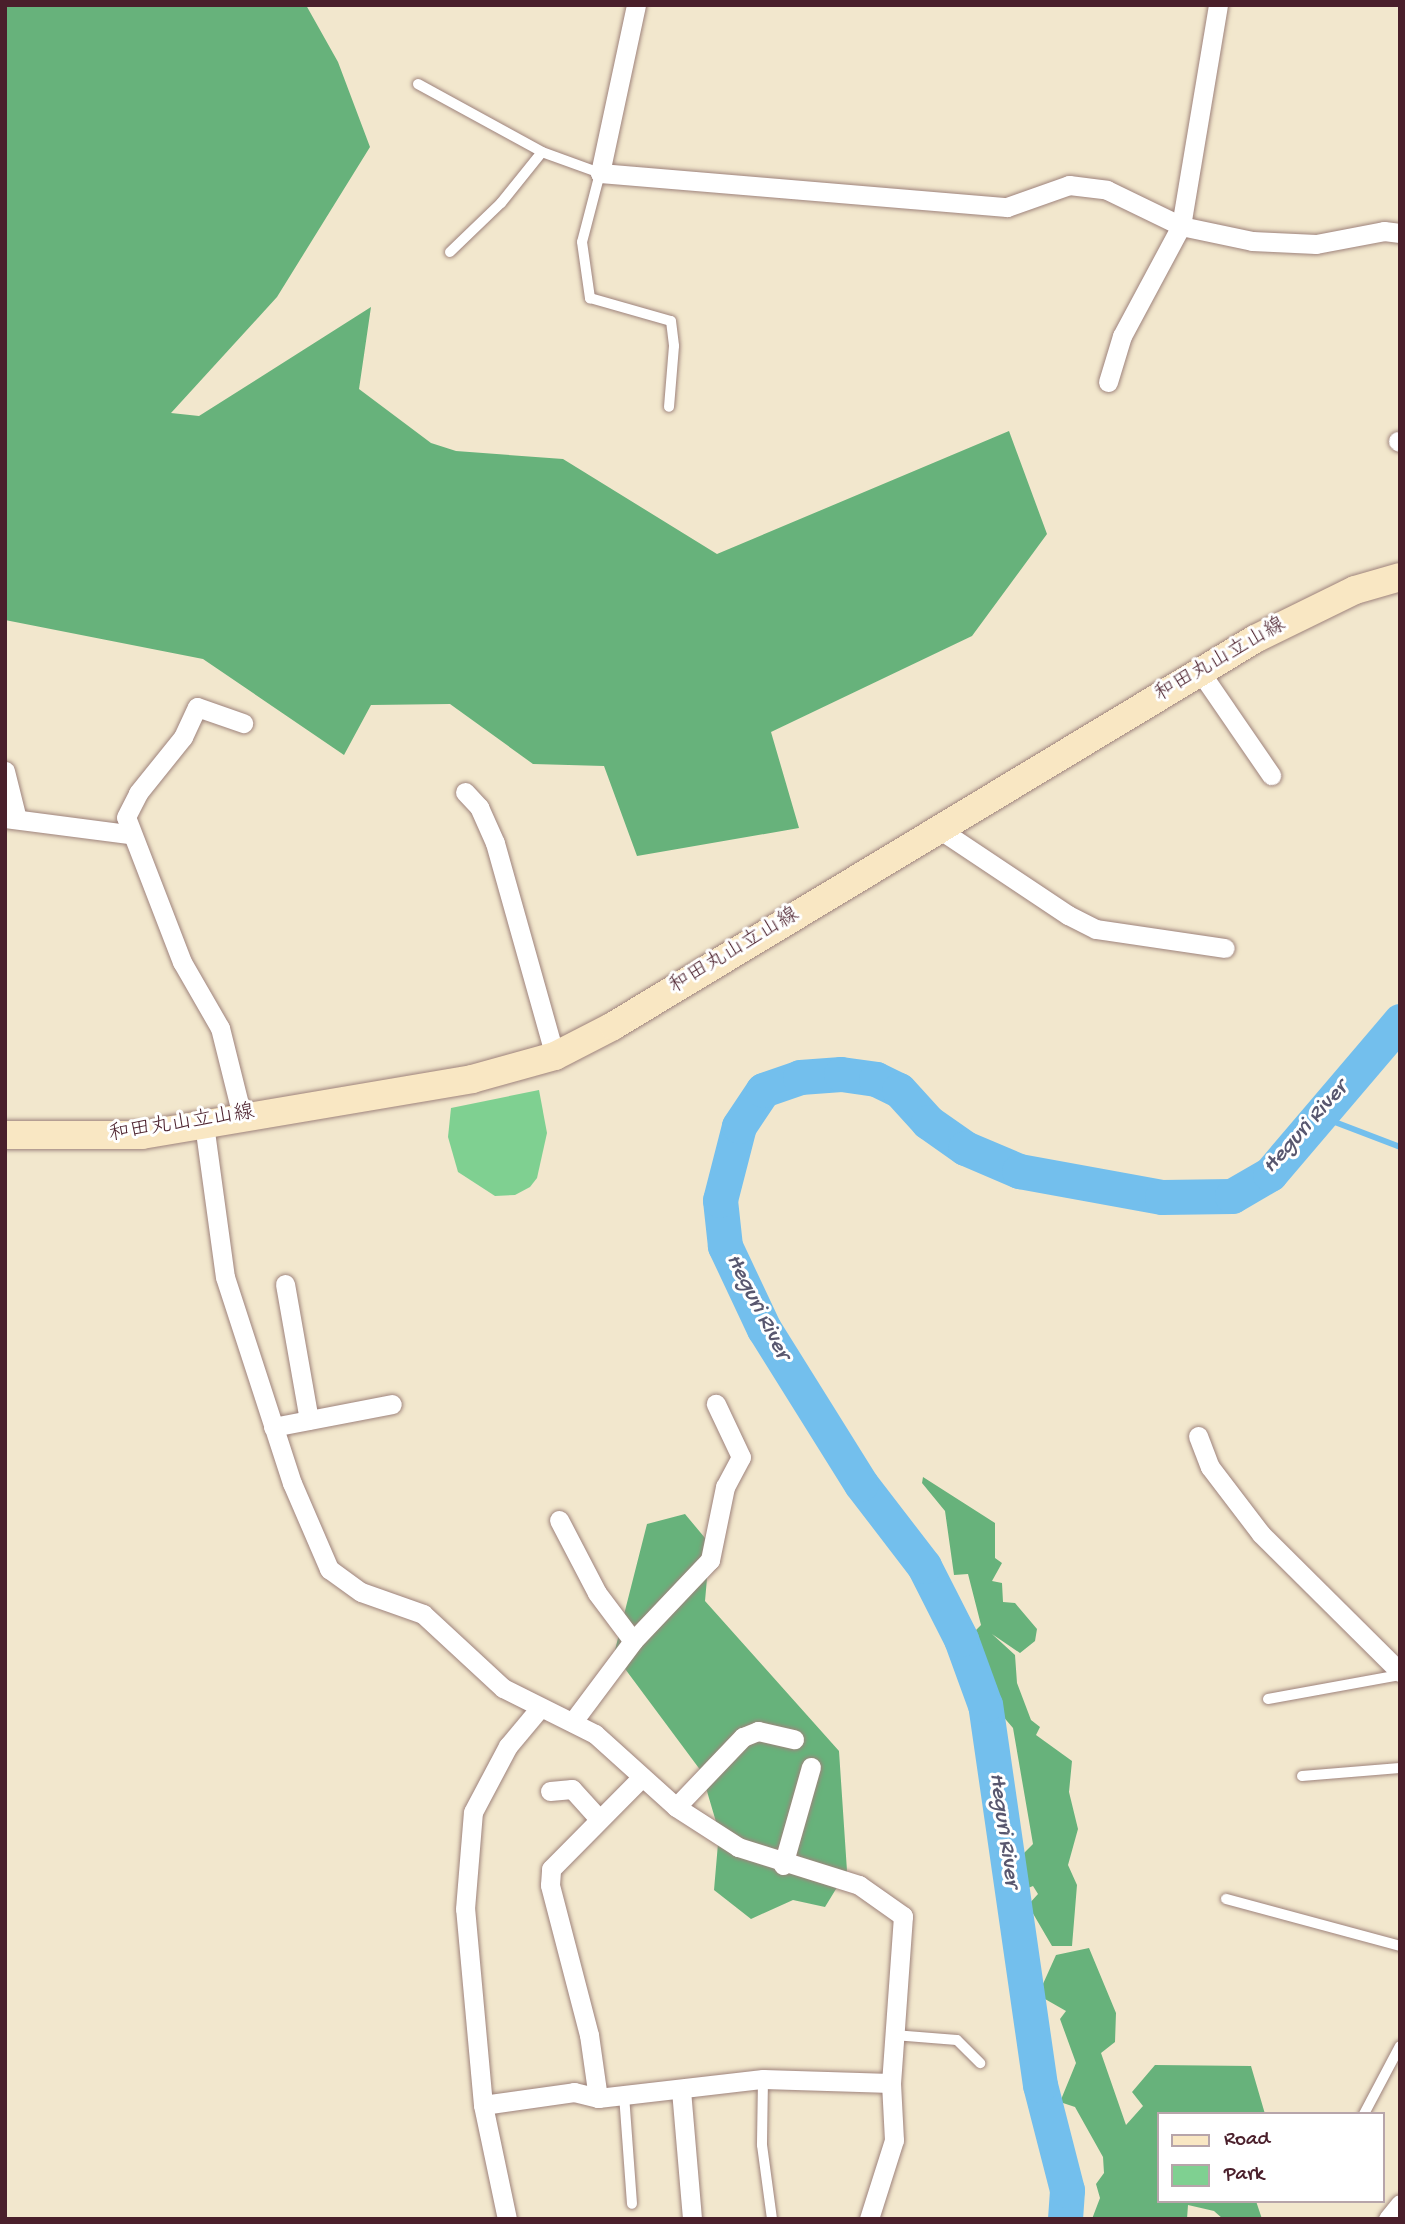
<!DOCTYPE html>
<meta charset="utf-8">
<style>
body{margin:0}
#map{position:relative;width:1405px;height:2224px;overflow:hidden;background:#f2e7cd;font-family:"Gochi Hand","Klee One",sans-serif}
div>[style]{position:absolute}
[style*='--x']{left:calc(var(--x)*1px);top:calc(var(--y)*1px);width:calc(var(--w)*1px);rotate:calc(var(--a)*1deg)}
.green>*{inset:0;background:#7fd091}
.forest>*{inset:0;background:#67b27b}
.stream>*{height:6px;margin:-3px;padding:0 3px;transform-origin:3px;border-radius:3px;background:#73bfed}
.river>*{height:35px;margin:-17.5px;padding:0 17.5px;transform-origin:17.5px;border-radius:17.5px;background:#73bfed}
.roads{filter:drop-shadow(0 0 2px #9e837c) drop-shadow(0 0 2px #9e837c)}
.service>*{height:10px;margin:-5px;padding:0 5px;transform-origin:5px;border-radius:5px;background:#fff}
.minor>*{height:19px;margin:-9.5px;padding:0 9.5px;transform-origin:9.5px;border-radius:9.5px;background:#fff}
.secondary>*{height:28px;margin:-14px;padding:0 14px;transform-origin:14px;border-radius:14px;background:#f9e7c3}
span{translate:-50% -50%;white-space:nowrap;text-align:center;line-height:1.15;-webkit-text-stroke:6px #fff;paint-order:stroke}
.street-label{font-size:21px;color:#4a1f2b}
.water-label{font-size:23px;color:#58576f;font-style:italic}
.frame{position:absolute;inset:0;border:7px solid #4a1f2b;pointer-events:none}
.legend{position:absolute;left:1157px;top:2112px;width:228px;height:91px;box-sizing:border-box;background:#fff;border:2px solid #b7a5aa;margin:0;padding:9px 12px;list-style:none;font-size:21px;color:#4a1f2b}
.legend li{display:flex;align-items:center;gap:14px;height:35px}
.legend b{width:35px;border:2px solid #b7a5aa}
</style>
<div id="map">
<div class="green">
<div style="clip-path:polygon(539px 1090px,547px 1133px,537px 1178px,530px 1187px,515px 1195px,495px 1196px,458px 1172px,448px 1137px,451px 1108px)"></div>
</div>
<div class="forest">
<div style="clip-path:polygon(5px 5px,306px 5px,338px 62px,370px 147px,277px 297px,171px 413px,199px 416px,371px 307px,359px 389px,431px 443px,456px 451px,563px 459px,717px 554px,1009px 431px,1047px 534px,972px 636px,771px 732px,799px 828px,637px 856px,604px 766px,533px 764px,450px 704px,371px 705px,344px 755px,203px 659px,5px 620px)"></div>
<div style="clip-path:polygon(923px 1477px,995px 1523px,995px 1558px,1002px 1563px,992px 1581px,1002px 1583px,1003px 1602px,1015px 1603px,1037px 1629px,1035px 1641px,1020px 1653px,992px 1634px,1015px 1655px,1017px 1683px,1031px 1720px,1040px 1727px,1036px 1735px,1072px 1761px,1069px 1792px,1078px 1829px,1068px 1865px,1077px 1885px,1072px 1946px,1052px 1946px,1028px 1905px,1038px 1894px,1033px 1886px,1028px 1888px,1021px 1856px,1033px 1844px,1013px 1728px,989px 1700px,977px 1669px,971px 1635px,981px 1625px,968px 1574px,954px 1575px,945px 1511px,922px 1483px)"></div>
<div style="clip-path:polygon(685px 1514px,710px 1544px,705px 1601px,839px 1751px,847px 1871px,825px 1907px,793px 1900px,751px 1919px,714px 1890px,719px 1832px,701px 1771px,614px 1654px,647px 1524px)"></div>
<div style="clip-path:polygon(1089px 1948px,1116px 2013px,1115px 2042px,1101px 2053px,1126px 2125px,1143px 2106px,1132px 2092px,1155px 2065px,1251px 2066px,1265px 2114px,1158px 2114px,1158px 2201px,1256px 2201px,1262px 2219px,1223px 2219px,1214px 2211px,1188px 2205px,1187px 2219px,1092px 2219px,1100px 2198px,1096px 2184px,1104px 2173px,1103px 2157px,1075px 2107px,1060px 2102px,1076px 2063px,1060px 2019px,1066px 2011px,1038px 1995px,1056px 1955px)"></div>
</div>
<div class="stream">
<div style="--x:1319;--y:1116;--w:87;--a:20.9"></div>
</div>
<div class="river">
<div style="--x:1065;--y:2219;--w:29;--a:-86"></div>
<div style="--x:1067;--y:2190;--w:108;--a:-104.4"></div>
<div style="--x:1040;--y:2085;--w:384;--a:-98.2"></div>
<div style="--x:985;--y:1705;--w:70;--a:-110"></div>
<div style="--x:961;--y:1639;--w:82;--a:-116.9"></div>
<div style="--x:924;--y:1566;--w:103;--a:-127.5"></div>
<div style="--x:861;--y:1484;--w:183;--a:-122"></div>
<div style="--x:764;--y:1329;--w:92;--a:-115.2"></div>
<div style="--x:725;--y:1246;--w:46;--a:-96.2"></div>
<div style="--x:720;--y:1200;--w:76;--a:-75.6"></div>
<div style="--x:739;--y:1126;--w:43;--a:-56.3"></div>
<div style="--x:763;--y:1090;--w:39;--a:-19"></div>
<div style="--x:800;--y:1077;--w:41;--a:-4.2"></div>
<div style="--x:841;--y:1074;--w:35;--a:8"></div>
<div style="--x:876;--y:1079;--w:25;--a:26"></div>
<div style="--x:899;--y:1090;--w:43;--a:47.8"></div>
<div style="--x:928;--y:1122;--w:45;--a:35.1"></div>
<div style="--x:965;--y:1148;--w:59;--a:23.1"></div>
<div style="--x:1019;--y:1171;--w:145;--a:10.3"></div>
<div style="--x:1162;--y:1197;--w:70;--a:-0.8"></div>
<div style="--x:1232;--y:1196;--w:44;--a:-30.1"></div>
<div style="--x:1270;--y:1174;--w:201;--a:-49.6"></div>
</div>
<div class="roads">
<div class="service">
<div style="--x:418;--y:84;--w:141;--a:28.7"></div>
<div style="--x:542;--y:152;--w:62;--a:19.9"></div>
<div style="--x:600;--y:173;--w:71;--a:104.6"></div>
<div style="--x:582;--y:242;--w:57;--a:81.9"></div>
<div style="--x:590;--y:298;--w:84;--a:15.9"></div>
<div style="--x:671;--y:321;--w:25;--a:83"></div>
<div style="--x:674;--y:346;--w:61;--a:94.7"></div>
<div style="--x:450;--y:252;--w:71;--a:-43.9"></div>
<div style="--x:501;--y:203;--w:65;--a:-51.2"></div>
<div style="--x:1268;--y:1699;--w:134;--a:-10.3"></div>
<div style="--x:1302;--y:1776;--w:98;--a:-4.7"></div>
<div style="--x:1226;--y:1899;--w:180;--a:15.1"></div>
<div style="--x:894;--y:2035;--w:63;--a:4.5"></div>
<div style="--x:957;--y:2040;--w:33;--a:45"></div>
<div style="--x:763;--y:2079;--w:66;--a:90.9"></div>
<div style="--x:762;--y:2145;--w:75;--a:82.3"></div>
<div style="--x:624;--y:2095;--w:109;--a:85.8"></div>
<div style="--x:1364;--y:2114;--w:77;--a:-62.1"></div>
</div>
<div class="minor">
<div style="--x:636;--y:5;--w:172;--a:102.1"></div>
<div style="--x:600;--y:173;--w:408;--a:4.8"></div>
<div style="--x:1007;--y:207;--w:66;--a:-19.5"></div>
<div style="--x:1069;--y:185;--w:38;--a:7"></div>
<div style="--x:1107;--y:190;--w:82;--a:25.9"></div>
<div style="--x:1181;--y:226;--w:73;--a:11.9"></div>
<div style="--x:1252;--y:241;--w:64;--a:2.7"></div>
<div style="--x:1316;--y:244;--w:69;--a:-10.8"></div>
<div style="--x:1384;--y:231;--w:16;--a:7"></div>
<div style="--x:1108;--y:382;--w:48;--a:-73.1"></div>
<div style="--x:1122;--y:336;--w:125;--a:-61.8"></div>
<div style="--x:1181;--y:226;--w:224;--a:-80.5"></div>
<div style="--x:1398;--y:441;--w:2;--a:27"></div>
<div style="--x:1201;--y:673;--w:124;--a:55.5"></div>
<div style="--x:5;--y:771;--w:49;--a:76"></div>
<div style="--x:465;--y:792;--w:21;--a:47"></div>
<div style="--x:479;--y:807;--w:39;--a:66"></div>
<div style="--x:495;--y:843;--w:221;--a:74.3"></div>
<div style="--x:5;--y:818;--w:125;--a:7.4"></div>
<div style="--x:939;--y:829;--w:155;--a:33.7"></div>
<div style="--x:1068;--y:915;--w:31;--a:27"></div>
<div style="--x:1096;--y:929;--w:130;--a:8.4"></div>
<div style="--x:242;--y:1116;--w:91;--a:-104"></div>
<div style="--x:220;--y:1028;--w:76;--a:-119.9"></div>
<div style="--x:182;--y:962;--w:155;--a:-111.1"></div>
<div style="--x:126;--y:817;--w:27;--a:-63"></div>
<div style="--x:138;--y:793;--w:72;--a:-51.2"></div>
<div style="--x:183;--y:737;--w:33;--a:-65"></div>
<div style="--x:197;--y:707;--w:49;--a:19.2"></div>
<div style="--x:204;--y:1124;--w:154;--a:82.2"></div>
<div style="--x:225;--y:1277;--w:217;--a:72"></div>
<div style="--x:292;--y:1483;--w:94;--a:66.7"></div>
<div style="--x:329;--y:1569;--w:39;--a:36"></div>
<div style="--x:361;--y:1592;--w:66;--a:19.5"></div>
<div style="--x:423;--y:1614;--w:109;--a:42.8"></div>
<div style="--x:503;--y:1688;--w:103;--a:26.6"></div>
<div style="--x:595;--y:1734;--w:109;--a:42"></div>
<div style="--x:676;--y:1807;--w:74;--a:32.8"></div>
<div style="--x:738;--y:1847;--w:127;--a:17.4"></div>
<div style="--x:859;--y:1885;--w:54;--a:35.2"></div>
<div style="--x:903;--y:1916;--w:167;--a:94.1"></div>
<div style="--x:891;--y:2083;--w:57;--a:87"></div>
<div style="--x:894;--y:2140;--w:83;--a:107.6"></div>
<div style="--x:285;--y:1284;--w:138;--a:80"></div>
<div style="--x:273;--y:1427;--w:121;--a:-10.9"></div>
<div style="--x:1198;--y:1436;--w:33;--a:69"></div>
<div style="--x:1210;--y:1467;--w:84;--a:52.7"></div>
<div style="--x:1261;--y:1534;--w:196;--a:44.8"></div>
<div style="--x:559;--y:1520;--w:82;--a:62.5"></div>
<div style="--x:597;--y:1593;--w:60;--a:53.1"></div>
<div style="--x:574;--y:1720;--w:99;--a:-53.2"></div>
<div style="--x:633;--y:1641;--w:112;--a:-46.5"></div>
<div style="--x:710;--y:1560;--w:75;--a:-78.4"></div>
<div style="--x:725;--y:1487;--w:34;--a:-62"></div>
<div style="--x:741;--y:1457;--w:59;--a:-115.3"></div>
<div style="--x:550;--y:1791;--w:22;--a:-5"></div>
<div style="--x:572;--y:1789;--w:40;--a:48"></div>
<div style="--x:676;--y:1807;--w:97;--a:-46.3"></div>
<div style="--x:743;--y:1737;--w:16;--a:-22"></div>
<div style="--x:758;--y:1731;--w:37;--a:13"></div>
<div style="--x:783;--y:1865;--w:102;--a:-74.1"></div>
<div style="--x:681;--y:2090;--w:129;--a:85.1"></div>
<div style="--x:598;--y:2098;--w:64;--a:-98.1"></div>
<div style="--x:589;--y:2035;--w:155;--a:-104.6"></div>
<div style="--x:550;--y:1885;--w:16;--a:-86"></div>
<div style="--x:551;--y:1869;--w:129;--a:-45.3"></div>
<div style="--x:483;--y:2105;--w:92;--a:-8.1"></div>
<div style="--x:574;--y:2092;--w:25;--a:14"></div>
<div style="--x:598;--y:2098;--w:166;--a:-6.6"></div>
<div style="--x:763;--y:2079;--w:128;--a:1.8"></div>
<div style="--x:507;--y:2219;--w:116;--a:-101.9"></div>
<div style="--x:483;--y:2105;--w:197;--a:-95.2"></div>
<div style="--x:465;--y:1909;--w:97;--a:-85.3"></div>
<div style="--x:473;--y:1812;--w:75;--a:-62.1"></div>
<div style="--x:508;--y:1746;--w:48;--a:-50"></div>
<div style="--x:1388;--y:2219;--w:19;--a:-51"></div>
</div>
<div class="secondary">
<div style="--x:5;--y:1135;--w:137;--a:0"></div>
<div style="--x:142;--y:1135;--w:335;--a:-9.6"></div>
<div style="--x:472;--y:1079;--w:86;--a:-15.5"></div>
<div style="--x:555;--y:1056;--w:65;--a:-27.3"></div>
<div style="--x:613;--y:1026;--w:750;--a:-31.08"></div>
<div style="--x:1255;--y:639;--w:111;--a:-26.1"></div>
<div style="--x:1355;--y:590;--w:47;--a:-16.1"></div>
</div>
</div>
<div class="street-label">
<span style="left:1221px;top:661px;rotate:-30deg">和田丸山立山線</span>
<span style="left:735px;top:952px;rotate:-31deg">和田丸山立山線</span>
<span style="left:182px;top:1125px;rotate:-9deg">和田丸山立山線</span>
</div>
<div class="water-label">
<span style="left:1306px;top:1128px;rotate:-48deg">Heguri River</span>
<span style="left:757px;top:1307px;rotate:63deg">Heguri River</span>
<span style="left:1003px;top:1830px;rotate:82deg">Heguri River</span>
</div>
<div class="frame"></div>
<ul class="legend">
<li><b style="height:9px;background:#f9e7c3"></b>Road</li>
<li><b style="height:19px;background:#7fd091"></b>Park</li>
</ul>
</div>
